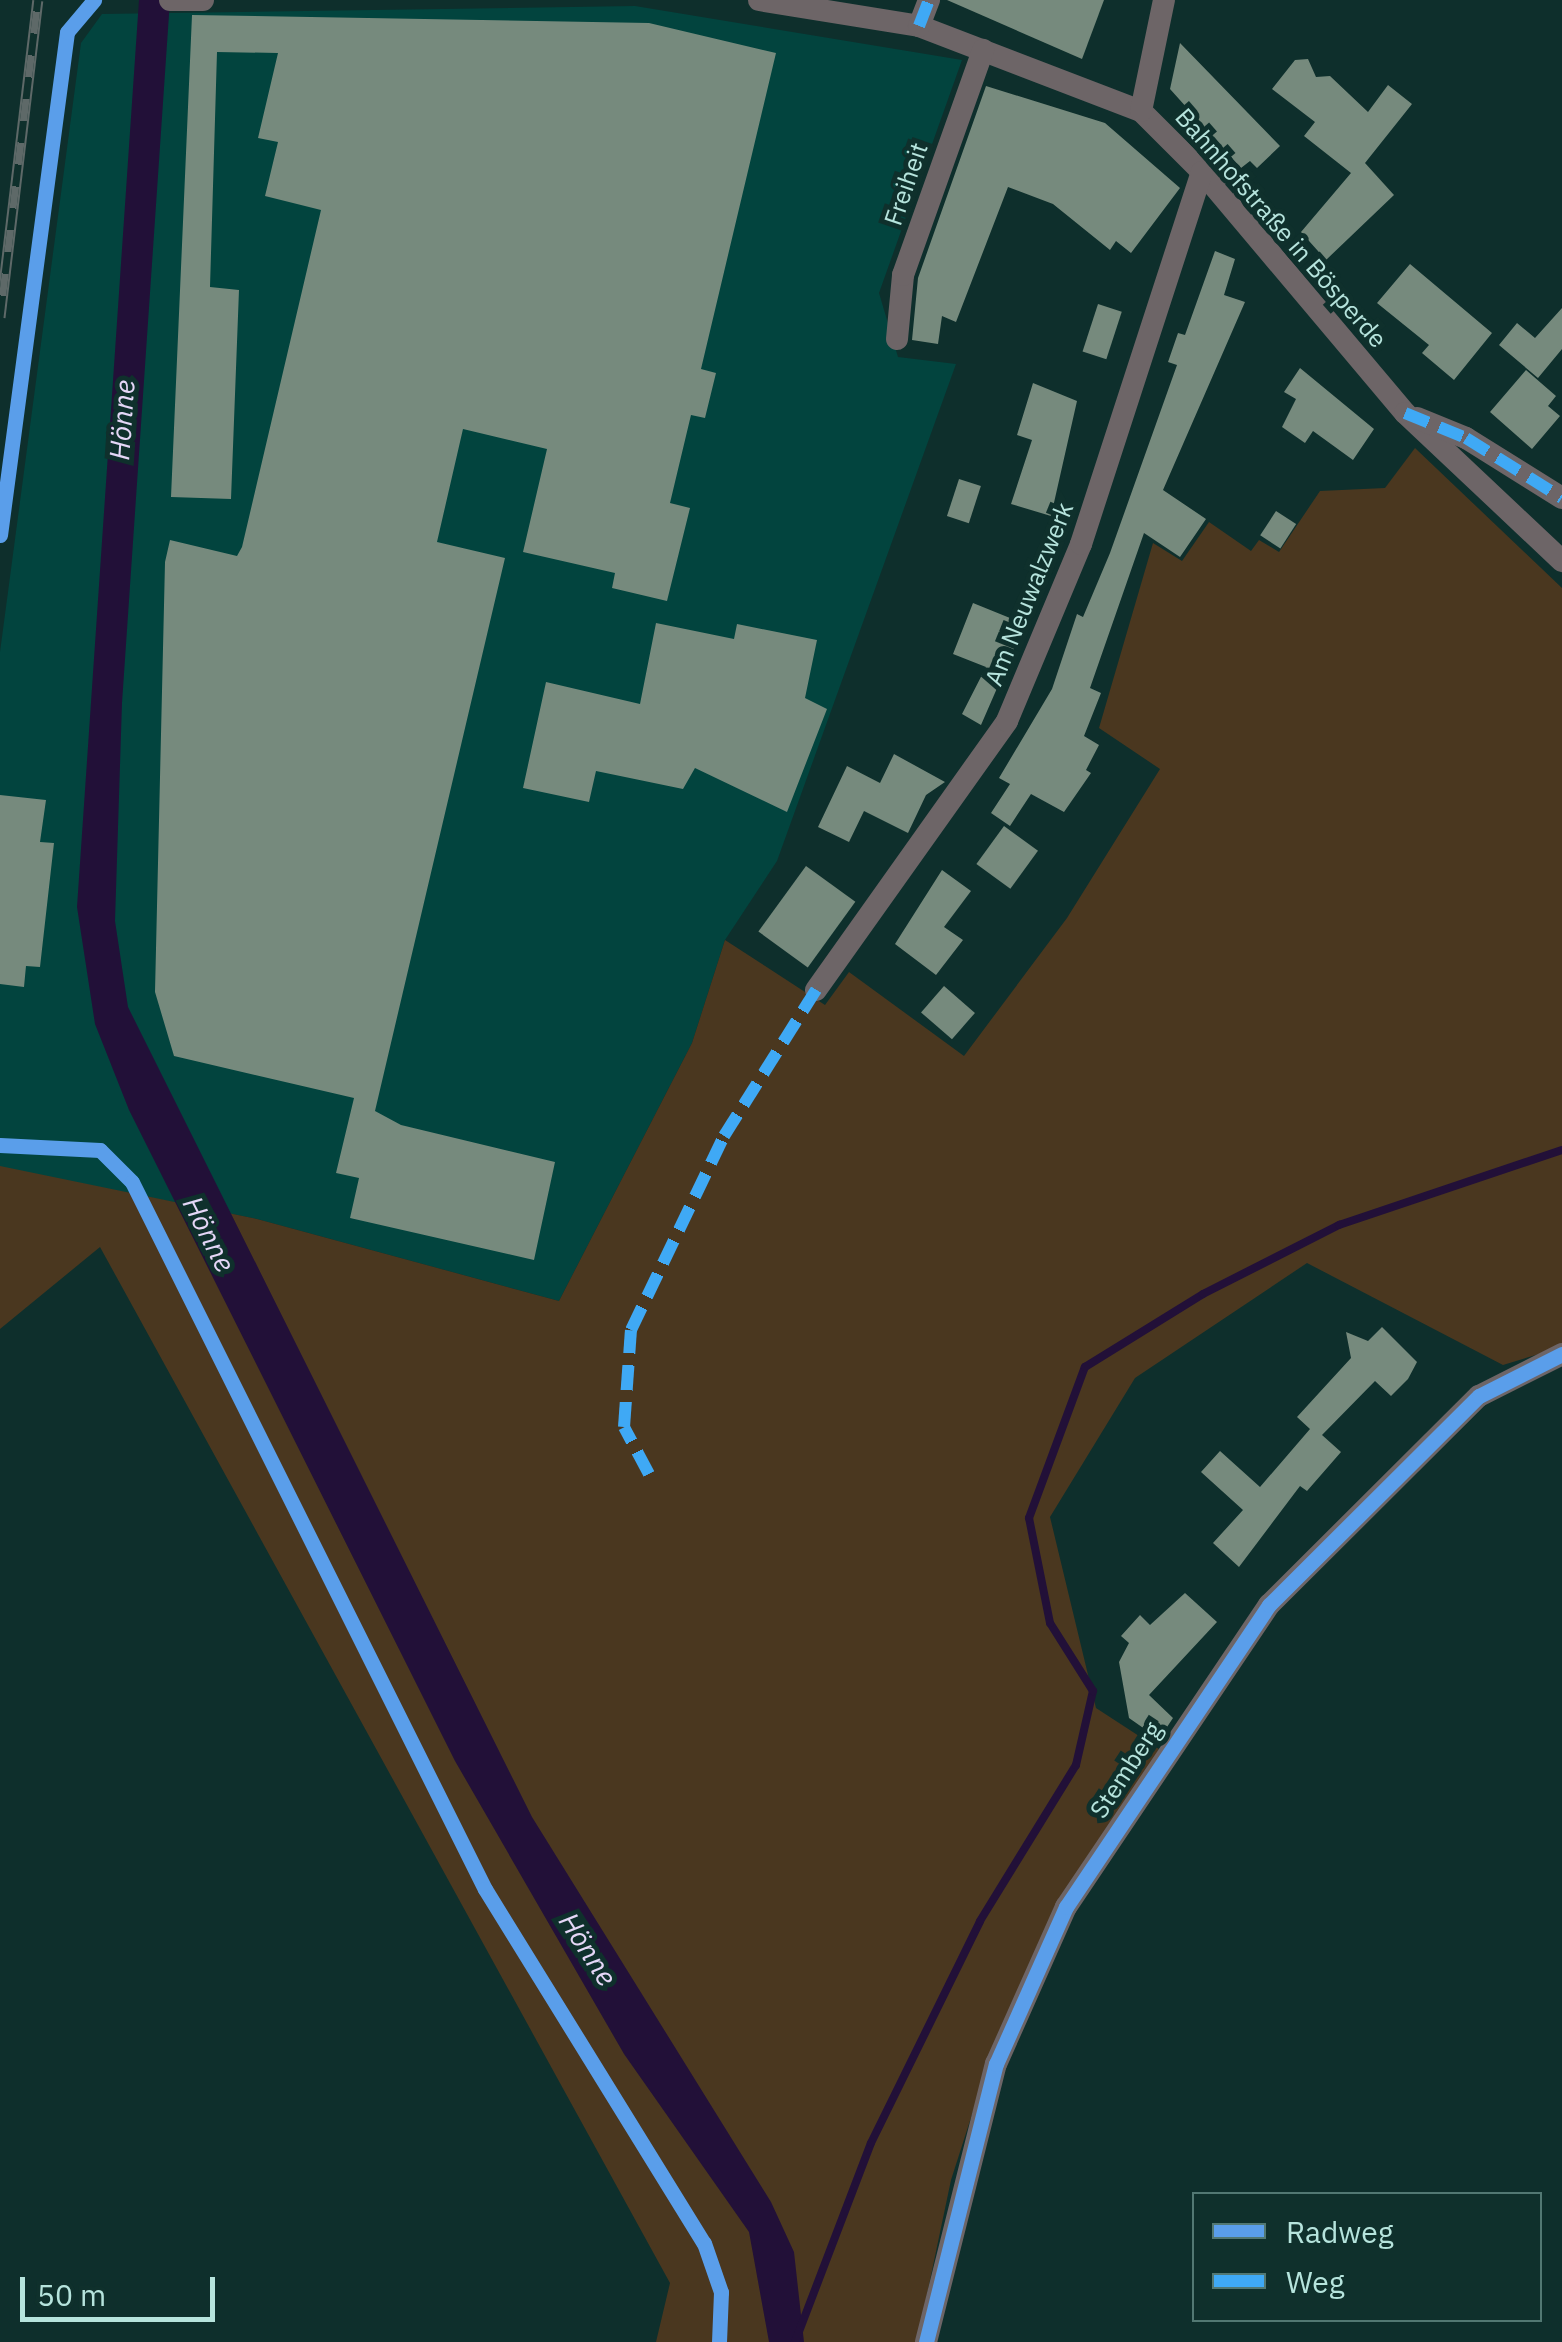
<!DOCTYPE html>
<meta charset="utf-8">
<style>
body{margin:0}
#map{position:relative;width:1562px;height:2342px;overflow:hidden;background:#0e2f2c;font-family:"IBM Plex Sans",sans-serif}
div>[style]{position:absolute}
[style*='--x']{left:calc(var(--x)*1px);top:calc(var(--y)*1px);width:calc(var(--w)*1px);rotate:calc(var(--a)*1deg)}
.built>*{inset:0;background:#02443e}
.green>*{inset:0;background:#4a371f}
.water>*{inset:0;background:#221038}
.stream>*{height:8px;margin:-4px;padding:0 4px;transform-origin:4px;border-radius:4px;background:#221038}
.building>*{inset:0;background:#768a7d;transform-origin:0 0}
.street>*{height:22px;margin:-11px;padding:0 11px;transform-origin:11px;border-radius:11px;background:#6d6567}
.rail>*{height:11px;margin-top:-5.5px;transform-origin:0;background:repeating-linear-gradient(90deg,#0f302c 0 22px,#5e6968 0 44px);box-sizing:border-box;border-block:2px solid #5e6968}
.quiet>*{height:12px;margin-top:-6px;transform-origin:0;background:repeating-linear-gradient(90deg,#3fa9f5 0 25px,transparent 0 37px)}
.cycleway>*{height:15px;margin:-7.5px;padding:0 7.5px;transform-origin:7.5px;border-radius:7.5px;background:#5a9eea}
span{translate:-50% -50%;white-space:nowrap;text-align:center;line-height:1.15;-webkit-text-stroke:10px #0f302c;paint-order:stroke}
.street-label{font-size:25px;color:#b6e4dd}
.water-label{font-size:28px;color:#e5d7f7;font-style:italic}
.legend{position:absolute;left:1192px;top:2192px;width:350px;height:130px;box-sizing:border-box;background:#0f302c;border:2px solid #527873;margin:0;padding:12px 18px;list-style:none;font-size:30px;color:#b6e4dd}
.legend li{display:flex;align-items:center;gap:20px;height:50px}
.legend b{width:50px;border:2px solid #527873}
.scale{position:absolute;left:20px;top:2277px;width:195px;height:45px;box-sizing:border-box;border:5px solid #b6e4dd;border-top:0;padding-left:12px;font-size:30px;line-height:35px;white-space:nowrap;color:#b6e4dd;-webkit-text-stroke:8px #0f302c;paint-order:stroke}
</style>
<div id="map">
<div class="built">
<div style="clip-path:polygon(635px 6px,962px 60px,879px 293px,898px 357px,956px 364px,777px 861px,725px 940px,692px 1043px,559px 1301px,257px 1219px,0 1167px,0 652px,81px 43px,102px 14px)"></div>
</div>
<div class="green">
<div style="clip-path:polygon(1415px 448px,1562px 588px,1562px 1347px,1503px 1365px,1307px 1263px,1135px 1378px,1050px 1517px,1096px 1708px,1159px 1749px,992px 2052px,951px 2180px,917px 2342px,656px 2342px,670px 2283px,100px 1247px,0 1329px,0 1166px,257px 1219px,559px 1301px,692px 1043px,725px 940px,825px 1005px,849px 972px,964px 1056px,1067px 918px,1160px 769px,1099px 728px,1153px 543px,1182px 561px,1209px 522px,1251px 551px,1259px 540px,1279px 552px,1320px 491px,1385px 488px)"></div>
</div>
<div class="water">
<div style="clip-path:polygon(139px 0,170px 0,122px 703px,115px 921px,128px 1007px,532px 1817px,771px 2202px,794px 2252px,804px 2342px,769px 2342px,749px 2232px,624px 2054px,455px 1761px,129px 1110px,95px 1024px,77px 907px)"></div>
</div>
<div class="stream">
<div style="--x:795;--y:2342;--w:213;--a:-69.1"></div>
<div style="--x:871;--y:2143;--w:247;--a:-63.8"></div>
<div style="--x:980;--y:1921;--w:183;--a:-58.4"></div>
<div style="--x:1076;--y:1765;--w:76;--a:-77.1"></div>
<div style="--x:1093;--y:1691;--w:80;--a:-122.3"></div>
<div style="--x:1050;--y:1623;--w:107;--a:-101.3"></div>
<div style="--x:1029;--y:1518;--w:161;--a:-69.7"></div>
<div style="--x:1085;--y:1367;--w:139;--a:-31.7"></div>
<div style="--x:1203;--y:1294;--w:153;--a:-26.9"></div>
<div style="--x:1339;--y:1225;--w:235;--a:-18.6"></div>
</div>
<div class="building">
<div style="clip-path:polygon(947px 0,1104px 0,1082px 59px)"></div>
<div style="clip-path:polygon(192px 15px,649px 23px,776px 53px,701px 369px,716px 373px,705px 418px,691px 415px,670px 503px,690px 508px,667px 601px,612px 588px,615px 573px,523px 552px,547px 449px,463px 429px,437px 542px,505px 558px,375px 1111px,401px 1125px,555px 1162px,534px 1260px,350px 1218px,359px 1178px,336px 1173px,354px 1098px,174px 1056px,155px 992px,165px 562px,170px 540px,237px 556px,242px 547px,321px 210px,265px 196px,278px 142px,258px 138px,278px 53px,217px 52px,210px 287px,239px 290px,231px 499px,171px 497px)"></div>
<div style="clip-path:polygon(1180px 43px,1280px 146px,1257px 168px,1250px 161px,1241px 168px,1170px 89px)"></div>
<div style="clip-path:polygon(1308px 59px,1316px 77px,1330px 76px,1368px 112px,1388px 85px,1412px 104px,1365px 163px,1394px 195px,1326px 260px,1301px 232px,1351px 173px,1304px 136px,1315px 122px,1272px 89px,1295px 60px)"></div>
<div style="clip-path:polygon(986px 86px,1105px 123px,1180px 188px,1131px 253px,1116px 241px,1110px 250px,1053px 204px,1008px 187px,956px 322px,942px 316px,938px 344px,912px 340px,918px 278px)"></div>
<div style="clip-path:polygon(1215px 251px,1235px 259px,1224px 295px,1245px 302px,1163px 490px,1206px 519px,1180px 557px,1144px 533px,1090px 688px,1101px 693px,1084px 736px,1099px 745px,1086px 770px,1091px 773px,1064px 812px,1031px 794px,1010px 826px,991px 813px,1010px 784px,999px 778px,1052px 689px,1077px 614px,1083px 617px,1110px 553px,1177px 365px,1168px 362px,1178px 333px,1185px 335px)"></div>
<div style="clip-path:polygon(1410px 264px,1492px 333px,1454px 380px,1422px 353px,1429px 345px,1377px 303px)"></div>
<div style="left:1098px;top:304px;width:25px;height:50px;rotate:18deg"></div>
<div style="clip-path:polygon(1562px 308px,1562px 349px,1538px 378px,1499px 345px,1517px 323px,1535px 338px)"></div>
<div style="clip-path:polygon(1300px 368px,1374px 429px,1353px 460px,1313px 431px,1305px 443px,1282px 427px,1296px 399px,1284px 392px)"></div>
<div style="clip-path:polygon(1526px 370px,1556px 396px,1548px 406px,1560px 416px,1532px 449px,1490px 412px)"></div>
<div style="clip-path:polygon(1033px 383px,1077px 401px,1051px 516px,1011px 504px,1032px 440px,1017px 435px)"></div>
<div style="left:959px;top:479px;width:23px;height:39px;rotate:18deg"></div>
<div style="left:1276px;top:511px;width:24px;height:29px;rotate:33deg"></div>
<div style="clip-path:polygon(973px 603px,1025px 624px,981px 725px,962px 714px,986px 667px,953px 654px)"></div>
<div style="clip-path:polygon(656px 623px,734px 639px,737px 624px,817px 640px,805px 698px,827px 709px,787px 812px,695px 768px,683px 789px,596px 771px,589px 802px,523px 788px,546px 682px,640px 704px)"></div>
<div style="clip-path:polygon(894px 754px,945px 782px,926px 795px,908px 833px,864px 811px,849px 842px,818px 827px,847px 766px,880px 783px)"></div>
<div style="clip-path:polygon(0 795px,46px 800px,40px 842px,54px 843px,40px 967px,26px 966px,24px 987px,0 984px)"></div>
<div style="left:1004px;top:826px;width:42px;height:47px;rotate:36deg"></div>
<div style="left:806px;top:866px;width:61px;height:81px;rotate:36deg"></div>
<div style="clip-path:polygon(942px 870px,971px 891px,944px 927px,963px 940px,936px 975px,895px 944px)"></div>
<div style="left:944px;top:986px;width:41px;height:35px;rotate:41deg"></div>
<div style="clip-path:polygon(1382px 1327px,1417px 1362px,1408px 1379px,1391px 1396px,1375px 1381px,1322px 1435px,1341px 1452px,1307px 1491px,1300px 1486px,1239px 1567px,1213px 1543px,1243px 1510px,1201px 1472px,1220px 1451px,1260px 1487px,1310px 1429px,1297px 1417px,1351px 1358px,1346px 1332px,1368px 1341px)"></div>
<div style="clip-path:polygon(1185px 1593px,1217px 1622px,1149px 1695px,1173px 1718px,1159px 1739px,1129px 1718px,1119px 1662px,1129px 1643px,1121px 1636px,1140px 1615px,1150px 1625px)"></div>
</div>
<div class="street">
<div style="--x:170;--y:0;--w:33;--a:0"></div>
<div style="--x:759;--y:0;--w:162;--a:9.2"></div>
<div style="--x:919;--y:26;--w:238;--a:21"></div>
<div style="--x:1141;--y:111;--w:86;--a:45"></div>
<div style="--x:1202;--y:172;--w:315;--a:49.9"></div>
<div style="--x:1405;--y:413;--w:216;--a:43.3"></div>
<div style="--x:919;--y:26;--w:28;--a:-69"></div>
<div style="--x:1141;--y:111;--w:113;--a:-78.3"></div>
<div style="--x:897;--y:339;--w:64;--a:-84.6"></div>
<div style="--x:903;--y:275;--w:239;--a:-70.4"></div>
<div style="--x:1417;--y:418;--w:53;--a:22.2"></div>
<div style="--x:1466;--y:438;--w:113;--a:32"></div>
<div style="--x:816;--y:990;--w:330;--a:-54.6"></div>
<div style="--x:1007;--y:721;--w:192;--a:-67.3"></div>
<div style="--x:1081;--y:544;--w:391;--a:-72"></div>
<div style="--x:926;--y:2342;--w:287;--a:-75.9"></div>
<div style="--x:996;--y:2064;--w:172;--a:-66"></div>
<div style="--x:1066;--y:1907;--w:364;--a:-56.1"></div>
<div style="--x:1269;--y:1605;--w:296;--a:-44.9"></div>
<div style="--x:1479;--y:1396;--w:93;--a:-26.8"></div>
</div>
<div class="rail">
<div style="--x:0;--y:317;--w:319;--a:-83.2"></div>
</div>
<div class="quiet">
<div style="--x:919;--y:26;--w:28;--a:-69"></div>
<div style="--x:1405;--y:413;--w:66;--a:22.3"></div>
<div style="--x:1466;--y:438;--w:113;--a:32"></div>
<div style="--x:649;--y:1474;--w:53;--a:-118"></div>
<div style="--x:624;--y:1427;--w:97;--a:-85.9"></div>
<div style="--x:631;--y:1330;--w:215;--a:-64.4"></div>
<div style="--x:724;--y:1136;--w:173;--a:-57.8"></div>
</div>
<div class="cycleway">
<div style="--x:0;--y:535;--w:507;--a:-82.41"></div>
<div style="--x:67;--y:32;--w:42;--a:-49.8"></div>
<div style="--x:0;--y:1145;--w:100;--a:2.9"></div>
<div style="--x:100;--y:1150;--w:45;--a:45"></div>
<div style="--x:132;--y:1182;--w:790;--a:63.47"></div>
<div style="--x:485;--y:1889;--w:416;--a:58.3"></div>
<div style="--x:704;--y:2243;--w:52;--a:70.9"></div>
<div style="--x:721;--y:2292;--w:50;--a:92.3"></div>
<div style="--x:926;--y:2342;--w:287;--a:-75.9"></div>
<div style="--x:996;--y:2064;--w:172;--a:-66"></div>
<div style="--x:1066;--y:1907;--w:364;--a:-56.1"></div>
<div style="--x:1269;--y:1605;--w:296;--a:-44.9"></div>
<div style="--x:1479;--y:1396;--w:93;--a:-26.8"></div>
</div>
<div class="street-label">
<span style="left:906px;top:184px;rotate:-71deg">Freiheit</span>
<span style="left:1281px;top:228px;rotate:49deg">Bahnhofstraße in Bösperde</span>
<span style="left:1029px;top:594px;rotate:-68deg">Am Neuwalzwerk</span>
<span style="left:1126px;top:1770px;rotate:-57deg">Stemberg</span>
</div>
<div class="water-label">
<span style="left:122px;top:420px;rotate:-86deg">Hönne</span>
<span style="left:209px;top:1234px;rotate:63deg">Hönne</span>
<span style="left:588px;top:1949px;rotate:57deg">Hönne</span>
</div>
<ul class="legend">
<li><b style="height:12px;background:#5a9eea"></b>Radweg</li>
<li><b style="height:12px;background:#3fa9f5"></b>Weg</li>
</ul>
<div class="scale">50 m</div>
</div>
